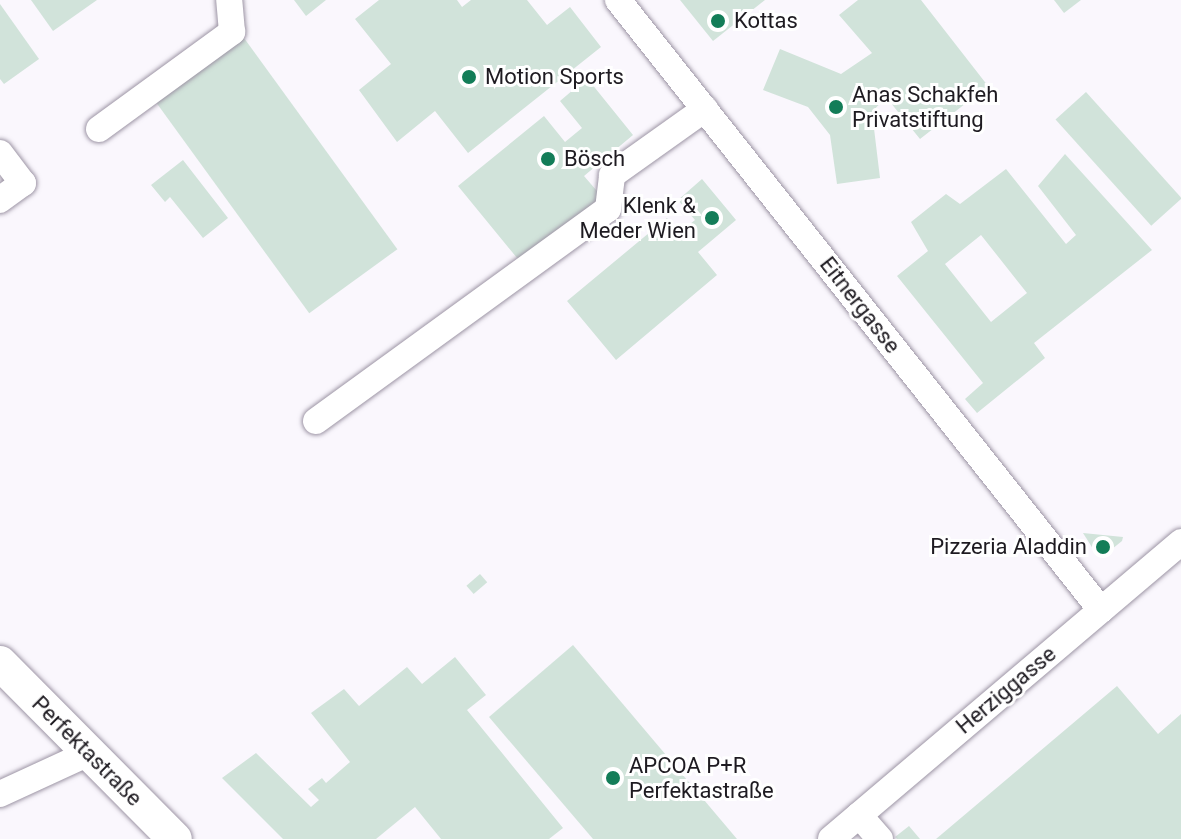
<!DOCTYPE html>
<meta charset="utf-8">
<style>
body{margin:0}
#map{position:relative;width:1181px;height:839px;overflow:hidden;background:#faf7fd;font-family:Roboto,sans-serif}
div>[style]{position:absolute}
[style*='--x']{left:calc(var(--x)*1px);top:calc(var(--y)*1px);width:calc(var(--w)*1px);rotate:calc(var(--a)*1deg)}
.building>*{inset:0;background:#d1e3da;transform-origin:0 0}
.roads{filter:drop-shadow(0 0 2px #9d95a5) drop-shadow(0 0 2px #9d95a5)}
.minor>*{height:26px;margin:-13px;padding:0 13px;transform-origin:13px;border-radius:13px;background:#fff}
.major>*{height:34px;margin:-17px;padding:0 17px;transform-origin:17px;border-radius:17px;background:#fff}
.dots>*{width:22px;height:22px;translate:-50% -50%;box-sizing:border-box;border:4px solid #fff;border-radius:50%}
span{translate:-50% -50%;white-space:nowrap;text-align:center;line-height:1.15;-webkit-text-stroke:6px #fff;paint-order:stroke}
.poi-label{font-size:22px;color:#1e1b21}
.left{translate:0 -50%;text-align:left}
.right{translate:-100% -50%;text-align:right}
.street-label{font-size:22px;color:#1e1b21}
</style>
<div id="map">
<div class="building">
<div style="clip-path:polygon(31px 0,97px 0,53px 31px)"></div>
<div style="clip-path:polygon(294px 0,326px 0,306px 16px)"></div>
<div style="clip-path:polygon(379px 0,457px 0,462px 7px,471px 0,527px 0,547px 25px,570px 7px,601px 47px,468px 153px,435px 111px,397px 142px,359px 90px,391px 64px,355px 19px)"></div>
<div style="clip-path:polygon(680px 0,765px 0,713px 41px)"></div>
<div style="clip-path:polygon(858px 0,921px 0,988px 86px,920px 139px,886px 97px,872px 112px,880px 178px,837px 184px,830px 135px,808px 107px,763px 90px,780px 49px,841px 74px,872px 53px,839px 15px)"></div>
<div style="clip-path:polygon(1054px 0,1081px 0,1064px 13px)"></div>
<div style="clip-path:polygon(0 4px,39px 59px,4px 84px,0 79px)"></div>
<div style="left:244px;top:38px;width:261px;height:109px;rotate:54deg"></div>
<div style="clip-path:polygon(587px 78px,633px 135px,584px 176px,603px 198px,522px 264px,458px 186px,544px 116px,565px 142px,582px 128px,560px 101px)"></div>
<div style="left:1086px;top:92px;width:143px;height:41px;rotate:48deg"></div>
<div style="clip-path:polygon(evenodd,1065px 154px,1152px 250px,1034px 343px,1045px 358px,977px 413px,965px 399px,983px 383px,897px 276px,928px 251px,911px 222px,946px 194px,960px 204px,1006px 169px,1066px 244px,1076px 235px,1038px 186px,1065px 154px,981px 235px,1027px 293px,991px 322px,945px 264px,981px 235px)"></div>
<div style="clip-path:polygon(183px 160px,228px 218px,203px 238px,170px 197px,165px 202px,151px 185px)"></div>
<div style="clip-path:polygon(702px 179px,736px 220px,698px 252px,717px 275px,616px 360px,567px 301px,667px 218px,679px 233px,695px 220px,678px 200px)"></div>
<div style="clip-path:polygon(1083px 533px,1123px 537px,1122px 541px,1107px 553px,1095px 552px)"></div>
<div style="left:480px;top:574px;width:11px;height:18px;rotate:49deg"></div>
<div style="clip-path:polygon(573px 645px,737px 839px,593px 839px,489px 717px)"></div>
<div style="clip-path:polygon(455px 657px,486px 695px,467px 710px,563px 828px,549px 839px,441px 839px,415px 807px,376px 839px,283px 839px,222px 778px,256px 753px,311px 807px,319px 800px,308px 789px,322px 778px,326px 783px,350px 762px,311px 713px,344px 689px,359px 706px,407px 667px,422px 684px)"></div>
<div style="clip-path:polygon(1117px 686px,1158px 734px,1181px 714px,1181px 839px,936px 839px)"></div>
<div style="clip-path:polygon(909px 826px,920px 839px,897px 839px,895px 837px)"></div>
</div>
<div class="roads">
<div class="minor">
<div style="--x:618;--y:0;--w:778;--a:51.63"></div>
<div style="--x:99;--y:129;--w:165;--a:-36.1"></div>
<div style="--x:232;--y:32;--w:32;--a:-95"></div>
<div style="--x:0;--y:153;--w:38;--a:53"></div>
<div style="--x:23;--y:183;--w:29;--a:144"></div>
<div style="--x:316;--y:421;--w:361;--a:-36"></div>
<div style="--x:608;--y:209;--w:34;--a:-83"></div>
<div style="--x:612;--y:175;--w:114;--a:-35.4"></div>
<div style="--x:0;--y:794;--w:98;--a:-24.7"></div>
<div style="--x:859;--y:815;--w:32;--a:49"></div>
<div style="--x:831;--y:839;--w:459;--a:-40.3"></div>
</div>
<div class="major">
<div style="--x:0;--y:663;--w:248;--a:45.2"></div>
</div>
</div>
<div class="dots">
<div style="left:718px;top:21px;background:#137d58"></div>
<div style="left:469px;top:77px;background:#137d58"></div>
<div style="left:836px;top:107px;background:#137d58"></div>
<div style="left:548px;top:159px;background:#137d58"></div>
<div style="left:712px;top:218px;background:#137d58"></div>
<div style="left:1103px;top:547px;background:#137d58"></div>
<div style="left:613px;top:778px;background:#137d58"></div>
</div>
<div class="poi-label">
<span class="left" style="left:734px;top:21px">Kottas</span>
<span class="left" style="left:485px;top:77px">Motion Sports</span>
<span class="left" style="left:852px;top:107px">Anas Schakfeh<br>Privatstiftung</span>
<span class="left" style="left:564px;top:159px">Bösch</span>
<span class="right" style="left:696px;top:218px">Klenk &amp;<br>Meder Wien</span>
<span class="right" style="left:1087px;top:547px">Pizzeria Aladdin</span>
<span class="left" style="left:629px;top:778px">APCOA P+R<br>Perfektastraße</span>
</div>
<div class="street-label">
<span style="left:860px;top:305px;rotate:52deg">Eitnergasse</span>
<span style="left:1006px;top:690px;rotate:-40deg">Herziggasse</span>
<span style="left:87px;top:751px;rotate:45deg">Perfektastraße</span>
</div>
</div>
